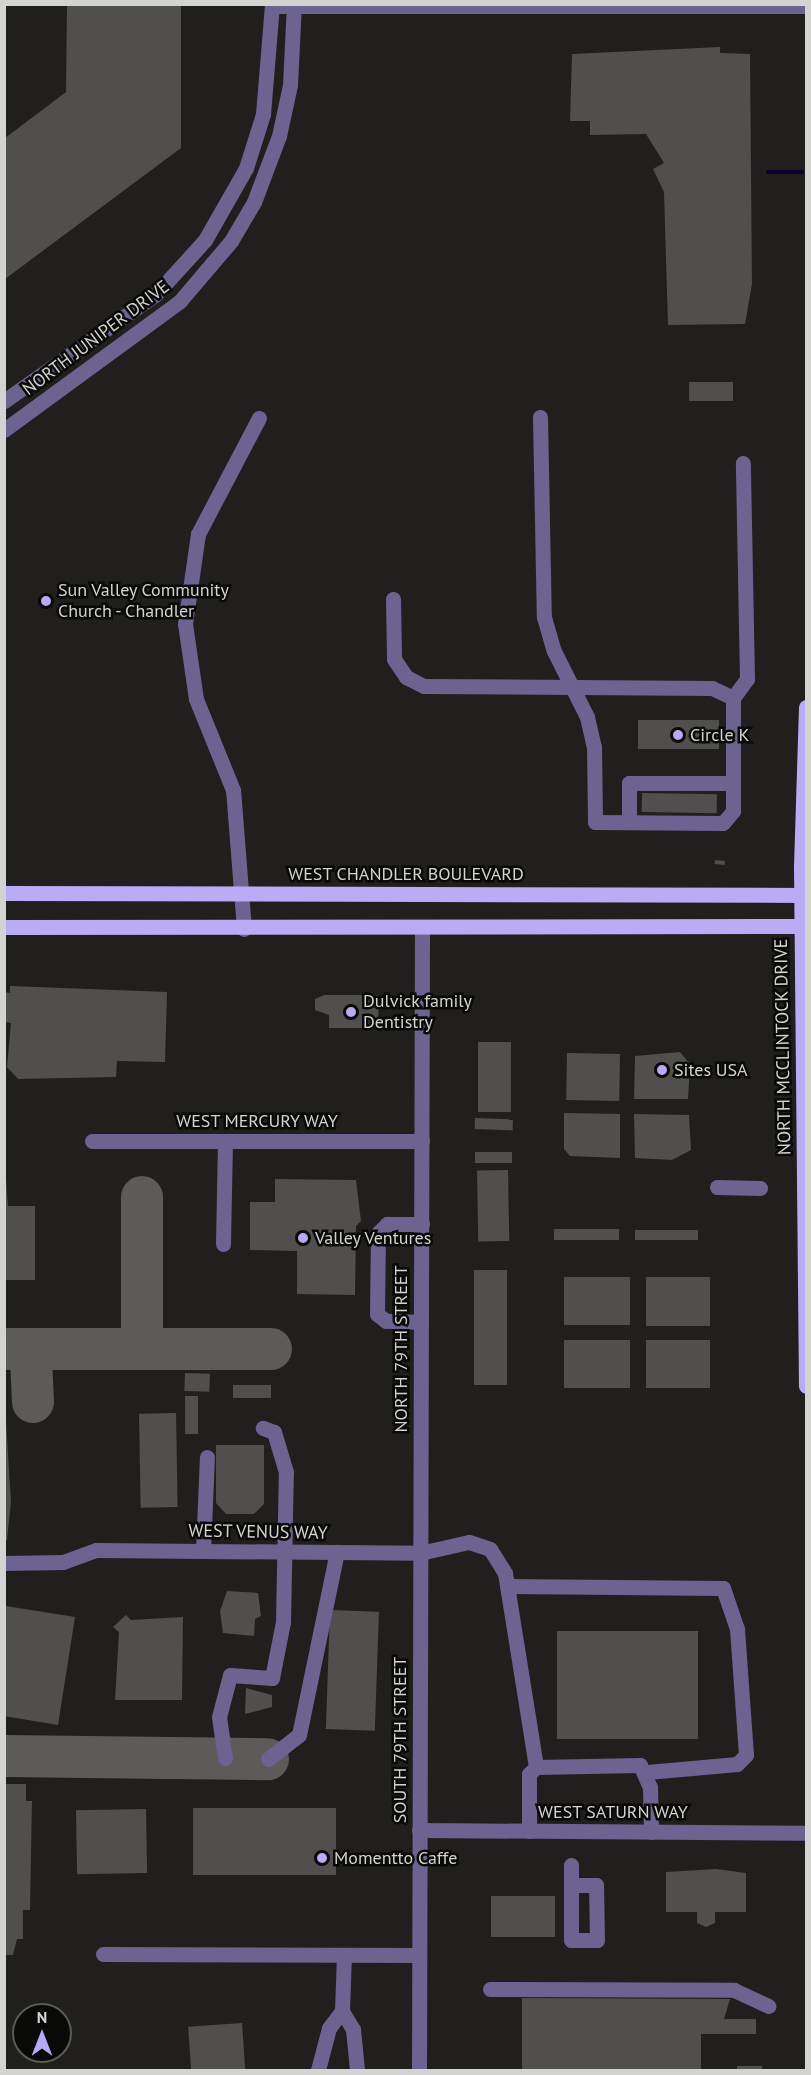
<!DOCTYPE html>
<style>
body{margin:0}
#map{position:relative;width:811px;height:2075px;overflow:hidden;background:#201f1d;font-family:"PT Sans",sans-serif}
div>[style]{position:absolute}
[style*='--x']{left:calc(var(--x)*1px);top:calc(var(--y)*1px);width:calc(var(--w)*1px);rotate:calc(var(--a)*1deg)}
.stream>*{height:4.5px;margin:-2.25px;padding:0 2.25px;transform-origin:2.25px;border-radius:2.25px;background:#0c0026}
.taxiway>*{height:42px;margin:-21px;padding:0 21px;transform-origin:21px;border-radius:21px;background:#5c5b59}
.building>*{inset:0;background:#504f4d;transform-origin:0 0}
.minor>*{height:15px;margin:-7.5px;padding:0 7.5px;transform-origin:7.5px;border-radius:7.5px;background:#6c6391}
.major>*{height:15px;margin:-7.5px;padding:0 7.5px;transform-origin:7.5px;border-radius:7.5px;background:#baabf7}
.dots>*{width:16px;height:16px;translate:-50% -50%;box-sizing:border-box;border:3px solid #090908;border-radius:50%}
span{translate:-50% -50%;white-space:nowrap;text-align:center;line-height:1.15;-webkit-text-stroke:5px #090908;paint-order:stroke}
.street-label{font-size:18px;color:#d3d3d1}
.poi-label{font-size:18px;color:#d3d3d1}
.left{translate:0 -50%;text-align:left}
.frame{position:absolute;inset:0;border:6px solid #d3d3d1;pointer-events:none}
.north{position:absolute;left:12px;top:2003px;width:60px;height:60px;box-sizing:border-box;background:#090908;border:2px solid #5a5a58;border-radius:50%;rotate:0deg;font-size:16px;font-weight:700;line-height:24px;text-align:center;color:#d3d3d1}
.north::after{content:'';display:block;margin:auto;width:21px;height:27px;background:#b9aaf7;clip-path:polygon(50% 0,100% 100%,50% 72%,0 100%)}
</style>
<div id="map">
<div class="stream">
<div style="--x:768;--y:172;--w:34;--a:0"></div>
</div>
<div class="taxiway">
<div style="--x:4;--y:1349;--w:267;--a:0"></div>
<div style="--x:21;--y:1349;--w:14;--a:45"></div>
<div style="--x:31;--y:1359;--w:43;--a:87.3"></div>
<div style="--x:142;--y:1349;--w:152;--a:-90"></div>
<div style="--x:4;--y:1756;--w:264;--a:0.7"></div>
</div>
<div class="building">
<div style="clip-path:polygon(67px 4px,181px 4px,181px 148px,5px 279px,5px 138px,66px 92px)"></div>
<div style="clip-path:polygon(720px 47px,720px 53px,750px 54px,752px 284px,745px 324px,668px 325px,664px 192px,653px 169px,664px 163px,646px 134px,590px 135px,590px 121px,570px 121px,572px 54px)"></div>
<div style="left:689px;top:382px;width:44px;height:19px"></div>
<div style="left:719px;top:720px;width:29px;height:81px;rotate:90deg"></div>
<div style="left:642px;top:793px;width:75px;height:19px;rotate:1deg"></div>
<div style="left:715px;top:860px;width:10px;height:4px;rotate:6deg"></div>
<div style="clip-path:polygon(10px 986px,167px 992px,165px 1062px,117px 1061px,116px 1077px,18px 1079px,7px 1067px,11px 1023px,4px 1022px,4px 992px,10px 993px)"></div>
<div style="clip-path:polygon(324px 995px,379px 995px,378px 1028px,329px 1028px,329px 1015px,315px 1010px,315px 999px)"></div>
<div style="left:478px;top:1042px;width:33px;height:70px"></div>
<div style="clip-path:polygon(680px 1052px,690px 1064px,688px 1099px,634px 1099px,635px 1056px)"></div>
<div style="left:567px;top:1053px;width:53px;height:47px;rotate:1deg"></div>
<div style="clip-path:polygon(564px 1113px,620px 1114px,620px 1158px,570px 1156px,564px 1149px)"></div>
<div style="clip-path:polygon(634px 1114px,689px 1115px,691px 1150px,672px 1160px,635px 1158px)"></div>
<div style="left:475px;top:1118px;width:38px;height:11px;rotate:2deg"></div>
<div style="clip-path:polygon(4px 1152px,8px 1206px,35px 1206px,35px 1280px,4px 1280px)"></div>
<div style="left:475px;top:1152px;width:37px;height:11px"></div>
<div style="left:508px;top:1170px;width:71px;height:31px;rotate:89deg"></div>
<div style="clip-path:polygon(275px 1179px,356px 1180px,361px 1221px,356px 1226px,355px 1295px,297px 1294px,297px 1251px,250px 1250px,250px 1202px,275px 1202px)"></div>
<div style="left:619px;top:1229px;width:11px;height:65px;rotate:90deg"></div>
<div style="left:635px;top:1230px;width:63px;height:10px"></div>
<div style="left:474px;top:1270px;width:33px;height:115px"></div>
<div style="left:564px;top:1277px;width:66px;height:48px"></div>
<div style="left:646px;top:1277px;width:64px;height:49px"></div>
<div style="left:564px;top:1340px;width:66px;height:48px"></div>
<div style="left:646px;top:1340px;width:64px;height:48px"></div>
<div style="left:185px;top:1373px;width:25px;height:18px;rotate:2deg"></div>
<div style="left:271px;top:1385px;width:13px;height:38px;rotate:90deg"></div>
<div style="clip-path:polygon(4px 1389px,11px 1502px,7px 1540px,4px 1540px)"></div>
<div style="left:185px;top:1396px;width:13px;height:38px"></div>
<div style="left:176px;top:1413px;width:94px;height:37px;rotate:89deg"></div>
<div style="clip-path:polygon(216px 1445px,264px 1445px,264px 1504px,254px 1514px,226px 1514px,216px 1503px)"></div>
<div style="clip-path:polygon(227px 1591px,258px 1593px,261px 1616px,255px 1619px,254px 1636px,223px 1633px,220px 1611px)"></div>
<div style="clip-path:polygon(6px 1606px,75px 1617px,58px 1725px,4px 1716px)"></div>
<div style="left:330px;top:1610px;width:49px;height:119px;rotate:2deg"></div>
<div style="clip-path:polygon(126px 1615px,131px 1620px,183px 1617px,182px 1700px,115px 1700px,119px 1632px,113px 1627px)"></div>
<div style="left:557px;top:1631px;width:141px;height:108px"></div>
<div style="clip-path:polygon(246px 1688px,272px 1695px,272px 1707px,245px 1714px)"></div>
<div style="clip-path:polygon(4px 1784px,26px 1784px,26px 1801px,32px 1801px,30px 1910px,23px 1910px,23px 1939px,17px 1939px,13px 1955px,4px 1955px)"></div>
<div style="left:193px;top:1808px;width:143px;height:67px"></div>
<div style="left:146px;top:1809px;width:64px;height:70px;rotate:89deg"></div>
<div style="clip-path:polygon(716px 1869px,746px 1873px,746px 1912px,715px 1912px,715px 1923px,706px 1927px,697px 1923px,697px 1912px,666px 1912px,666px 1872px)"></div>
<div style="left:491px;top:1896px;width:64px;height:41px"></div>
<div style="clip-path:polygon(522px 1998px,730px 1999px,724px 2019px,756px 2019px,756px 2034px,701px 2034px,701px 2070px,522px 2070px)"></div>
<div style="left:242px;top:2023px;width:47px;height:54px;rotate:86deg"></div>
<div style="left:737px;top:2066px;width:25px;height:4px"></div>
</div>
<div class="minor">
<div style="--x:272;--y:6;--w:534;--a:0"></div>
<div style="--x:4;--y:401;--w:184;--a:-35.1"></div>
<div style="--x:155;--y:295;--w:74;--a:-47.7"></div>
<div style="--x:205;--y:240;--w:83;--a:-60.3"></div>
<div style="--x:246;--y:168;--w:57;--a:-72.5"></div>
<div style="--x:263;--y:114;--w:110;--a:-85.3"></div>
<div style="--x:540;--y:417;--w:200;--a:88.9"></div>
<div style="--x:544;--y:617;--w:35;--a:74"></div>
<div style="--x:554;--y:651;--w:74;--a:63.4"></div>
<div style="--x:587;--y:717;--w:31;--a:77"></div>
<div style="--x:594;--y:747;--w:75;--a:89.2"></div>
<div style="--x:595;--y:822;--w:128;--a:0.4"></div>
<div style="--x:723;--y:823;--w:16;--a:-50"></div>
<div style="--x:733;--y:811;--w:28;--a:-90"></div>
<div style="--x:4;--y:430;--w:218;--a:-36.2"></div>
<div style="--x:180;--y:301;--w:79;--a:-49.6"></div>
<div style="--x:231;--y:241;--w:45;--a:-59.5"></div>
<div style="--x:254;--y:202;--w:71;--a:-69.3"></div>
<div style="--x:279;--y:136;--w:52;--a:-77.8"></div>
<div style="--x:290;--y:85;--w:81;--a:-87.2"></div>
<div style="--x:393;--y:599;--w:60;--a:89"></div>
<div style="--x:394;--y:659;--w:22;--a:56"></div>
<div style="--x:406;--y:677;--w:20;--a:27"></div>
<div style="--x:424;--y:686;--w:288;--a:0.4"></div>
<div style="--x:712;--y:688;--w:23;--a:25"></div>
<div style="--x:629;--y:822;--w:39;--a:-90"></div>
<div style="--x:629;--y:783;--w:104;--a:0"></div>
<div style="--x:733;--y:783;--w:85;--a:-90"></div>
<div style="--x:733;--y:698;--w:24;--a:-54"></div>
<div style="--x:747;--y:679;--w:216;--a:-91.1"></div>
<div style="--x:244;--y:929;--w:139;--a:-94.5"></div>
<div style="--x:233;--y:790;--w:98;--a:-112.1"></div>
<div style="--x:196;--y:699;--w:76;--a:-98.3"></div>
<div style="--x:185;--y:624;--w:91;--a:-81.8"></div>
<div style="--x:198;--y:534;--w:131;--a:-62.3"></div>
<div style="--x:92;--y:1141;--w:330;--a:0"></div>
<div style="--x:717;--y:1187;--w:43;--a:1.3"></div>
<div style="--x:223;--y:1244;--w:103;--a:-88.9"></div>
<div style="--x:421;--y:1322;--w:35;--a:-178"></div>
<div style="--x:386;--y:1321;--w:11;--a:-142"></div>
<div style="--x:377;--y:1314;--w:81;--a:-89.3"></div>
<div style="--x:378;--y:1233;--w:13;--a:-45"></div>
<div style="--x:387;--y:1224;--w:35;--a:0"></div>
<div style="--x:203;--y:1551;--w:94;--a:-87.6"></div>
<div style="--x:4;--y:1563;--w:59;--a:-1"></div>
<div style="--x:63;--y:1562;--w:35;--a:-20"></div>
<div style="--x:96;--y:1550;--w:324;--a:0.5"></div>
<div style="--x:420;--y:1553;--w:50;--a:-12.7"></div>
<div style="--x:469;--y:1542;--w:22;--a:18"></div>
<div style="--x:490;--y:1549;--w:28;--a:58"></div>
<div style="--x:505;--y:1573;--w:196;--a:80.9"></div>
<div style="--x:507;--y:1586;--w:216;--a:0.5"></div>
<div style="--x:723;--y:1588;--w:43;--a:71.1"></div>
<div style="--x:737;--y:1629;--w:126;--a:85.9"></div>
<div style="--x:746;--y:1755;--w:13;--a:135"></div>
<div style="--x:737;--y:1764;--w:90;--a:174.9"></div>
<div style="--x:225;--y:1758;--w:41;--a:-98.3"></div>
<div style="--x:219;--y:1717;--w:43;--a:-75.3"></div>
<div style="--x:230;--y:1675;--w:42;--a:4.1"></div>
<div style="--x:272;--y:1678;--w:57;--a:-78.9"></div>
<div style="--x:283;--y:1622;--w:150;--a:-88.9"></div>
<div style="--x:286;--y:1472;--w:42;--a:-106.7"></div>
<div style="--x:274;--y:1432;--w:12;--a:-160"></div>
<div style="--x:268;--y:1759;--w:39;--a:-38"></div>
<div style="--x:299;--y:1735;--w:187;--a:-78.3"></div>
<div style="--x:419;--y:1830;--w:387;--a:0.4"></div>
<div style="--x:529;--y:1831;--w:57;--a:-90"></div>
<div style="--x:529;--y:1774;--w:10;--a:-45"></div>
<div style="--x:536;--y:1767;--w:104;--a:-1.1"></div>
<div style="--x:640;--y:1765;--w:24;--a:66"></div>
<div style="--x:650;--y:1787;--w:45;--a:88.7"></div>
<div style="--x:571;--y:1865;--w:75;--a:90"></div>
<div style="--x:571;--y:1940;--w:26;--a:0"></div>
<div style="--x:597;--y:1940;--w:55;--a:-91"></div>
<div style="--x:596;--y:1885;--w:25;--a:180"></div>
<div style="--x:103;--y:1954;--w:316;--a:0.2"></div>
<div style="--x:490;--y:1989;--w:244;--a:0.2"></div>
<div style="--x:734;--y:1990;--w:38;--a:25"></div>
<div style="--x:342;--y:2011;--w:21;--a:59"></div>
<div style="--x:353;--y:2029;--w:41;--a:84.4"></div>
<div style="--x:318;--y:2070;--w:43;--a:-75.3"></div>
<div style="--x:329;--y:2028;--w:21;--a:-53"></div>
<div style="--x:342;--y:2011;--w:56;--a:-88"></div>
<div style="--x:419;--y:2070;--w:1142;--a:-89.85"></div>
</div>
<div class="major">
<div style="--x:806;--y:707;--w:160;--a:91.8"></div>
<div style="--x:801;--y:867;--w:519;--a:89.45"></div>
<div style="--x:4;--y:893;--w:802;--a:0.14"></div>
<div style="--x:4;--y:927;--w:802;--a:-0.07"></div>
</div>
<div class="dots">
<div style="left:46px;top:601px;background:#b9aaf7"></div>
<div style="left:678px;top:735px;background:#b9aaf7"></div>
<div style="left:351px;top:1012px;background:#b9aaf7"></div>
<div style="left:662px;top:1070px;background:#b9aaf7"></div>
<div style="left:303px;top:1238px;background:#b9aaf7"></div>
<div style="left:322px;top:1858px;background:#b9aaf7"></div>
</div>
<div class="street-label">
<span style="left:96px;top:338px;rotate:-37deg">NORTH JUNIPER DRIVE</span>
<span style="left:406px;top:874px">WEST CHANDLER BOULEVARD</span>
<span style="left:783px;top:1047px;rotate:-91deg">NORTH MCCLINTOCK DRIVE</span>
<span style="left:257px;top:1121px">WEST MERCURY WAY</span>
<span style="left:401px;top:1349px;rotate:-90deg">NORTH 79TH STREET</span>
<span style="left:258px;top:1532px;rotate:1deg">WEST VENUS WAY</span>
<span style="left:400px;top:1740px;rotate:-90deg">SOUTH 79TH STREET</span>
<span style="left:613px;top:1812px">WEST SATURN WAY</span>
</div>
<div class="poi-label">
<span class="left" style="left:58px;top:601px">Sun Valley Community<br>Church - Chandler</span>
<span class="left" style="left:690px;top:735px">Circle K</span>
<span class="left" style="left:363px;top:1012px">Dulvick family<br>Dentistry</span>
<span class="left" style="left:674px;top:1070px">Sites USA</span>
<span class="left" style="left:315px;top:1238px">Valley Ventures</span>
<span class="left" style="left:334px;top:1858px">Momentto Caffe</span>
</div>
<div class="frame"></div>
<div class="north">N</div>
</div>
